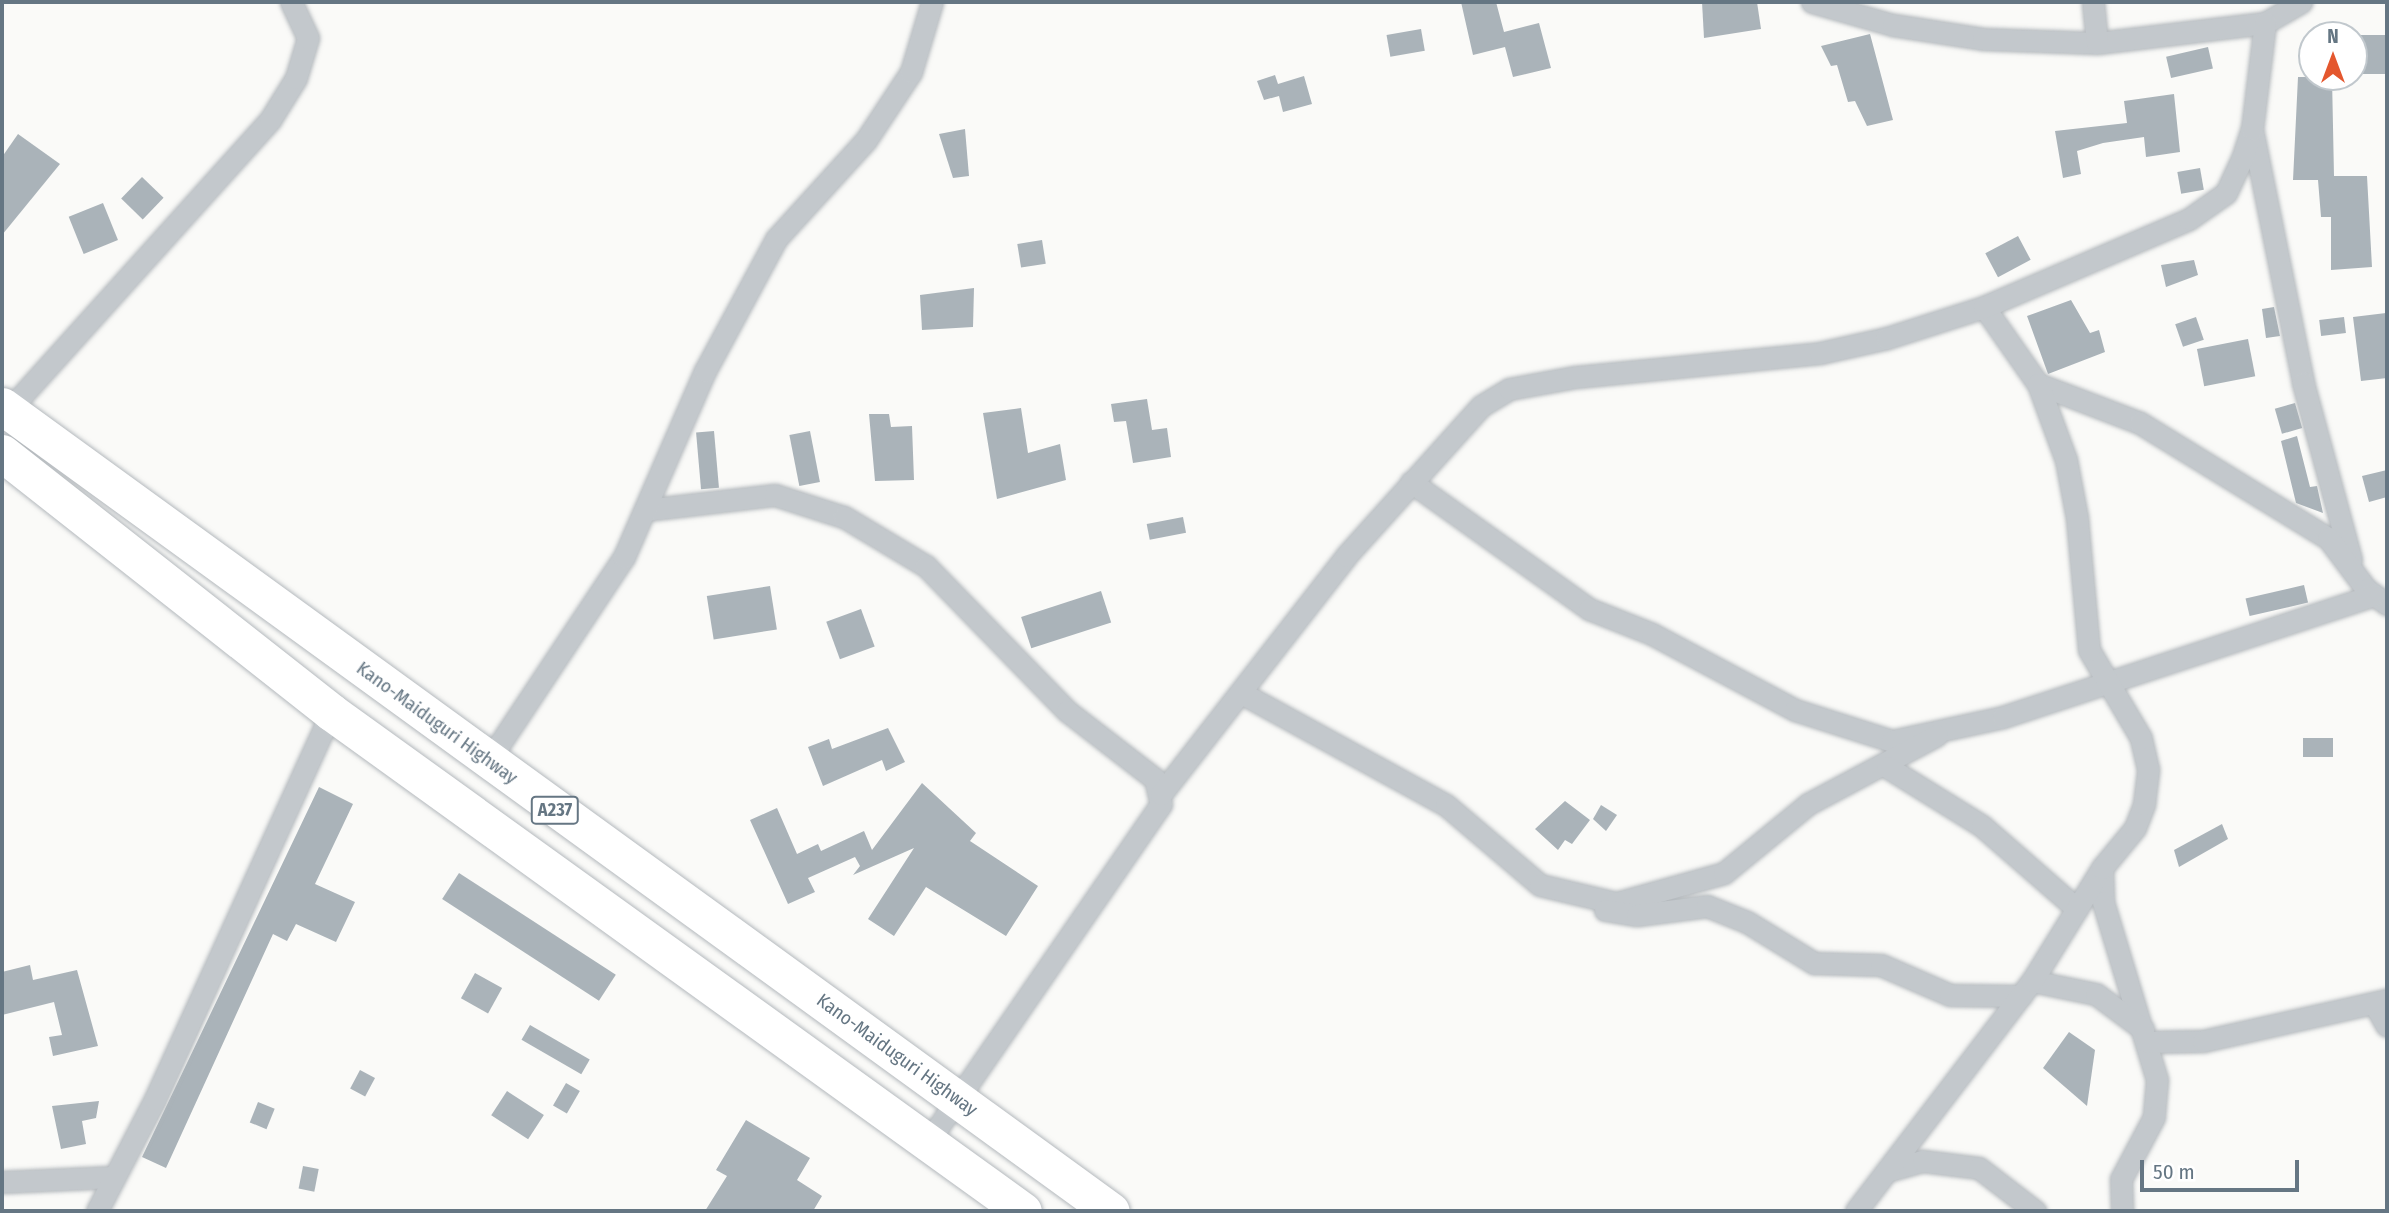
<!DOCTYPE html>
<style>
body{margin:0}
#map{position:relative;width:2389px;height:1213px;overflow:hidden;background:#fafaf8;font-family:"Fira Sans Condensed",sans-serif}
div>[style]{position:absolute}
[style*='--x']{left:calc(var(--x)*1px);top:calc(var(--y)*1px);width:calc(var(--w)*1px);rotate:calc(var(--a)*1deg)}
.building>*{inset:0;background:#aab3b9;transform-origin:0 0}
.roads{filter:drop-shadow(0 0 2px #b4b9bd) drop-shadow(0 0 2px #b4b9bd)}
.street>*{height:21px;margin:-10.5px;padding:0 10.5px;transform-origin:10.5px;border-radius:10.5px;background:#c3c8cc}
.highway>*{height:37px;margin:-18.5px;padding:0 18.5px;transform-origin:18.5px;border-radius:18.5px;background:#fff}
span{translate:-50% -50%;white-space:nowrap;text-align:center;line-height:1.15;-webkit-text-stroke:7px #fff;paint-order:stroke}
.shield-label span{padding:2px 5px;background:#fff;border:2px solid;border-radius:5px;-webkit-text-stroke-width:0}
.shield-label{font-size:18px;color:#657683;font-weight:700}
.street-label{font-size:19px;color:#657683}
.frame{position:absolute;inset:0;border:4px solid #657683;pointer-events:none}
.north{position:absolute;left:2298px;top:21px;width:70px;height:70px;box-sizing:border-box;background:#fff;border:2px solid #c1c8cd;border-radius:50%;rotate:0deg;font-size:19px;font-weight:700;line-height:28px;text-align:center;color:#657683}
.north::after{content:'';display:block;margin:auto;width:24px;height:32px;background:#e4572e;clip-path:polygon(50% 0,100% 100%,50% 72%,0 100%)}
.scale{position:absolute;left:2140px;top:1160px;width:159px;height:32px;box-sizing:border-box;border:4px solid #657683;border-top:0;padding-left:9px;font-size:21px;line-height:24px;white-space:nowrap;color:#657683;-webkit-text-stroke:5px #fff;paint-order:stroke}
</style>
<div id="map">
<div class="building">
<div style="clip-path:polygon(1461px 2px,1496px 2px,1504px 32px,1539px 23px,1551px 68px,1513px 77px,1505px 47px,1473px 55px)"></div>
<div style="clip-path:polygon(1702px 2px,1757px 2px,1761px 29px,1704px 38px)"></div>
<div style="left:1421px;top:29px;width:22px;height:35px;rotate:80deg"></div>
<div style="clip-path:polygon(1870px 34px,1893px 120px,1867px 126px,1855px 101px,1848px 102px,1837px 65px,1831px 66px,1821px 46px)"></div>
<div style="left:2387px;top:35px;width:39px;height:32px;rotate:90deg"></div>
<div style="left:2208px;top:47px;width:22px;height:43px;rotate:77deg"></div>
<div style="clip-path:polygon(1275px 75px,1278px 84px,1304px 76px,1312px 104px,1283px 112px,1279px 96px,1264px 100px,1257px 81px)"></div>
<div style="clip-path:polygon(2298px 77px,2332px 77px,2334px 176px,2367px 176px,2372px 267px,2331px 270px,2331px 217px,2321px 217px,2318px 180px,2293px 180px)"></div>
<div style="clip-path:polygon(2174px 94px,2180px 152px,2146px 157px,2144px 137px,2103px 143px,2077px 151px,2081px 174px,2063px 178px,2055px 131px,2127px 123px,2124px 101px)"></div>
<div style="clip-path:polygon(965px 129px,969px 176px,953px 178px,939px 134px)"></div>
<div style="clip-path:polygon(18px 134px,60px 164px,2px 235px,2px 157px)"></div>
<div style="left:2200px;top:168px;width:22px;height:23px;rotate:80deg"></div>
<div style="left:142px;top:177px;width:30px;height:30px;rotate:44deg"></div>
<div style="left:103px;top:203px;width:40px;height:37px;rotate:68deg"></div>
<div style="left:2018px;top:236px;width:27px;height:37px;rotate:62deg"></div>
<div style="left:1042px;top:240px;width:24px;height:25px;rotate:81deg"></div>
<div style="clip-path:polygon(2194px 260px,2198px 275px,2166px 287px,2161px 265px)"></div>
<div style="clip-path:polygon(974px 288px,973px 327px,922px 330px,920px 295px)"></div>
<div style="clip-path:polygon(2071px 300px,2090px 333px,2099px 330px,2105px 352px,2048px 374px,2027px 316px)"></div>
<div style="clip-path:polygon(2274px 307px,2280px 336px,2266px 338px,2262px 309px)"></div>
<div style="clip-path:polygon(2386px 313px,2387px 378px,2361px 381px,2353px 317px)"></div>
<div style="left:2196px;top:317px;width:24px;height:22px;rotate:71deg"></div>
<div style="left:2344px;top:317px;width:16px;height:25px;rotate:83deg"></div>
<div style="left:2248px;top:339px;width:38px;height:52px;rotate:79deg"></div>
<div style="clip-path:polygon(1147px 399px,1152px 430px,1167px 428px,1171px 457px,1133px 463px,1126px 421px,1114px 422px,1111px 404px)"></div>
<div style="left:2295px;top:403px;width:26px;height:21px;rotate:74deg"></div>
<div style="clip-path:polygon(1021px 408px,1028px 453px,1060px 444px,1066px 480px,997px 499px,983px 413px)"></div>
<div style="clip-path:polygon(869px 414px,889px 414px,891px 427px,912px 426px,914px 480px,875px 481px)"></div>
<div style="left:714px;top:431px;width:57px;height:18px;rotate:85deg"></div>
<div style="left:810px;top:431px;width:52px;height:21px;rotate:79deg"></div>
<div style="clip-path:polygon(2297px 436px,2310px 487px,2317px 486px,2323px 513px,2296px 503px,2281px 441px)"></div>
<div style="clip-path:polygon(2387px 470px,2387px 497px,2369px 502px,2362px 476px)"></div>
<div style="left:1183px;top:517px;width:16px;height:37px;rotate:79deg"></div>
<div style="left:2304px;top:585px;width:18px;height:60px;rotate:77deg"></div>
<div style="left:770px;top:586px;width:44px;height:64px;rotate:81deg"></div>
<div style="left:1101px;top:591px;width:33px;height:84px;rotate:72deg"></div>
<div style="left:861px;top:609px;width:40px;height:37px;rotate:70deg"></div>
<div style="clip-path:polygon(888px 728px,905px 762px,886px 771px,882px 760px,823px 786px,808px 747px,829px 739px,832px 749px)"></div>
<div style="left:2333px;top:738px;width:19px;height:30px;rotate:90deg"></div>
<div style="clip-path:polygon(922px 783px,976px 833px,970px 841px,1038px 886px,1006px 936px,926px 887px,894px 936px,868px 919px,914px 848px,853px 875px,860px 866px,855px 857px,808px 878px,815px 892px,788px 904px,750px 820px,777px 808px,797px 854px,818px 844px,821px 851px,864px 831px,872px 850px)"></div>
<div style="clip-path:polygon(319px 787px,353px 804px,315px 884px,355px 902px,336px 942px,296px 924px,287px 941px,273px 934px,166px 1168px,142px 1157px)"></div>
<div style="clip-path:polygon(1565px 801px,1590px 820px,1572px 844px,1565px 840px,1558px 850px,1535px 829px)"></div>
<div style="clip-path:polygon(1601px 805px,1617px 815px,1606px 831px,1593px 819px)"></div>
<div style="clip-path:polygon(2222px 824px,2228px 839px,2179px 867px,2174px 850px)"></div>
<div style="left:459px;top:873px;width:187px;height:31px;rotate:33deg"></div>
<div style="clip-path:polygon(30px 965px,33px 980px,77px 970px,98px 1046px,53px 1056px,49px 1037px,62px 1035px,54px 1002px,2px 1015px,2px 972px)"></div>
<div style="left:475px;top:973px;width:31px;height:29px;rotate:29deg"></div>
<div style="left:530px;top:1025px;width:69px;height:17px;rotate:30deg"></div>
<div style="clip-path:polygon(2069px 1032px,2095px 1050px,2087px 1106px,2043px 1068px)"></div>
<div style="left:360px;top:1070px;width:17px;height:21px;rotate:28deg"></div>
<div style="left:566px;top:1083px;width:16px;height:26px;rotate:30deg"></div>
<div style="left:507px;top:1091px;width:44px;height:29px;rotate:33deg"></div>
<div style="clip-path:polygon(99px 1101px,96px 1118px,82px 1121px,86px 1144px,61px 1149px,52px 1106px)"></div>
<div style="left:258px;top:1102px;width:18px;height:22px;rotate:22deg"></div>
<div style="clip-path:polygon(746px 1120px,810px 1158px,797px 1180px,822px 1196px,813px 1211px,705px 1211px,727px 1176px,716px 1170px)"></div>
<div style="left:303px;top:1166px;width:16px;height:23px;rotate:11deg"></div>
</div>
<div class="roads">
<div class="street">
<div style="--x:1812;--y:2;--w:84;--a:15.9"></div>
<div style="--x:1893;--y:25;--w:91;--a:8.8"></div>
<div style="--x:1983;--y:39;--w:114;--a:2"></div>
<div style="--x:2097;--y:43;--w:169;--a:-6.8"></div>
<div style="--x:2265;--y:23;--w:42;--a:-30.3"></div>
<div style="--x:2093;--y:2;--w:41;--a:84.4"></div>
<div style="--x:2252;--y:129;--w:259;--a:78.6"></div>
<div style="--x:2303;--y:383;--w:183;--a:74.8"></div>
<div style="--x:1984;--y:307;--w:94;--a:55"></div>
<div style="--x:2038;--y:384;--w:109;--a:20.9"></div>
<div style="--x:2140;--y:423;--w:220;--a:31.5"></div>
<div style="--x:2328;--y:538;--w:64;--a:53.3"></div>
<div style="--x:2366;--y:589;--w:26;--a:36"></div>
<div style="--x:8;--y:411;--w:392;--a:-48"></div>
<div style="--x:270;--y:120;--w:49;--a:-58.2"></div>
<div style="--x:296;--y:78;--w:42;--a:-73.3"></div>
<div style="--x:308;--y:38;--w:40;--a:-115"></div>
<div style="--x:1411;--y:482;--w:219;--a:35.5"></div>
<div style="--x:1589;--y:609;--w:68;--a:21.6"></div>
<div style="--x:1652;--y:634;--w:162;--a:28"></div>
<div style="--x:1795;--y:710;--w:102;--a:17.7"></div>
<div style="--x:1892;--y:741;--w:114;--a:-12.2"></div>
<div style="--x:2003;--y:717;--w:390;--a:-18.2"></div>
<div style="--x:645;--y:510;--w:131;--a:-6.6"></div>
<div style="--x:775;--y:495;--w:72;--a:17.7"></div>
<div style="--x:844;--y:517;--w:96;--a:30.9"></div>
<div style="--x:926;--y:566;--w:202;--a:45.8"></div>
<div style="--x:1067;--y:711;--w:111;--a:37.7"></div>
<div style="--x:1155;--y:779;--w:26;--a:77"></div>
<div style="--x:1161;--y:804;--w:412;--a:124.6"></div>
<div style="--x:1245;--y:695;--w:229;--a:28.7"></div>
<div style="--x:1446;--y:805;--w:123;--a:40.4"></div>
<div style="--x:1540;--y:885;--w:78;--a:13.3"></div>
<div style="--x:1616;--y:903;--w:112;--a:-15.5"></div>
<div style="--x:1724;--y:873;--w:109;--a:-39.4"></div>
<div style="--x:1808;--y:804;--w:146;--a:-28.1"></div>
<div style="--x:489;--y:760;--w:244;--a:-56.4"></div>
<div style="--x:624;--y:557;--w:203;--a:-66.5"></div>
<div style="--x:705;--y:371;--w:150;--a:-61.7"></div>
<div style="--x:776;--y:239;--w:134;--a:-47.7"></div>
<div style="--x:866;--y:140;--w:82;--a:-56.5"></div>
<div style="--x:911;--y:72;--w:73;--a:-73.3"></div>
<div style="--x:1887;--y:767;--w:112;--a:31.8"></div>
<div style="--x:1982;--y:826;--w:126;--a:41.1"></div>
<div style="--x:1161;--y:794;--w:301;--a:-52.1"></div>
<div style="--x:1346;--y:556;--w:202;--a:-48"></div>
<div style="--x:1481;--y:406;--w:33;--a:-31"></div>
<div style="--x:1509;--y:389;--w:68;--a:-10.2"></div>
<div style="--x:1576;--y:377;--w:245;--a:-5.6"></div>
<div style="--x:1820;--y:353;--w:69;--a:-12.6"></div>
<div style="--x:1887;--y:338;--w:102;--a:-17.7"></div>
<div style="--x:1984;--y:307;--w:223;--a:-23.2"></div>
<div style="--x:2189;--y:219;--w:45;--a:-35.1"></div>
<div style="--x:2226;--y:193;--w:38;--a:-65"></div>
<div style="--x:2242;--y:159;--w:32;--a:-72"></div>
<div style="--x:2252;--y:129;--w:107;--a:-83"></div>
<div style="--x:2102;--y:868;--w:34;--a:88"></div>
<div style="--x:2103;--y:902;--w:186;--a:73.1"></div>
<div style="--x:2157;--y:1080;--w:37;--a:95"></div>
<div style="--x:2154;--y:1117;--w:70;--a:118"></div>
<div style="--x:2121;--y:1179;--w:32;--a:88"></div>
<div style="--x:1605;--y:910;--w:32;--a:9"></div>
<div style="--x:1637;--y:915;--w:71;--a:-7.3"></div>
<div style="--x:1707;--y:906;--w:43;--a:21.8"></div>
<div style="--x:1747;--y:922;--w:79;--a:31.5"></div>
<div style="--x:1814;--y:963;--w:67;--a:1.7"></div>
<div style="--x:1881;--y:965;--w:75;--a:23.5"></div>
<div style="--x:1950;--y:995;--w:71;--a:0.8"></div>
<div style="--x:2032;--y:981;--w:65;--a:11.5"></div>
<div style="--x:2096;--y:994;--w:59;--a:36.7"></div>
<div style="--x:2374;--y:1003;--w:26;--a:61"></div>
<div style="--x:2147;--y:1042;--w:56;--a:-1"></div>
<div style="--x:2203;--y:1041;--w:189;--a:-12.6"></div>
<div style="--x:1887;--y:1171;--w:37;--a:-16"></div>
<div style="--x:1923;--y:1161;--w:56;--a:7.1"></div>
<div style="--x:1979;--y:1168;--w:71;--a:37.5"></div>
<div style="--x:2;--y:1182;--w:110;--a:-2.6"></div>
<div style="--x:97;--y:1211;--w:126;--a:-62.6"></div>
<div style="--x:155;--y:1099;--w:425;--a:-65.5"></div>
<div style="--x:1856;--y:1211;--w:290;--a:-52.6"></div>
<div style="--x:2032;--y:981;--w:133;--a:-58.2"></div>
<div style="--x:2102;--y:868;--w:52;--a:-50.5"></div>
<div style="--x:2135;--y:828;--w:26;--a:-69"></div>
<div style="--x:2144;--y:804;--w:35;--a:-83"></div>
<div style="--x:2148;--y:769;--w:32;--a:-103"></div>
<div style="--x:2141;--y:738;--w:102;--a:-120.6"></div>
<div style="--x:2089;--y:650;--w:133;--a:-95.2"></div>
<div style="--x:2077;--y:518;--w:59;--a:-100.7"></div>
<div style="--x:2066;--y:460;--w:81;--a:-110.2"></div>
</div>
<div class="highway">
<div style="--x:2;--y:406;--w:1370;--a:35.98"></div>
<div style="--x:2;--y:453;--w:419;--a:38.2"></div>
<div style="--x:331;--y:712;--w:853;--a:35.8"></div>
</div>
</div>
<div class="shield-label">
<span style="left:555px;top:810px">A237</span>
</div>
<div class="street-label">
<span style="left:437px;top:723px;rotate:36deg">Kano-Maiduguri Highway</span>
<span style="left:897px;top:1055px;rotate:36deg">Kano-Maiduguri Highway</span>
</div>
<div class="frame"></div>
<div class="north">N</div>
<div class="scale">50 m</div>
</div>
